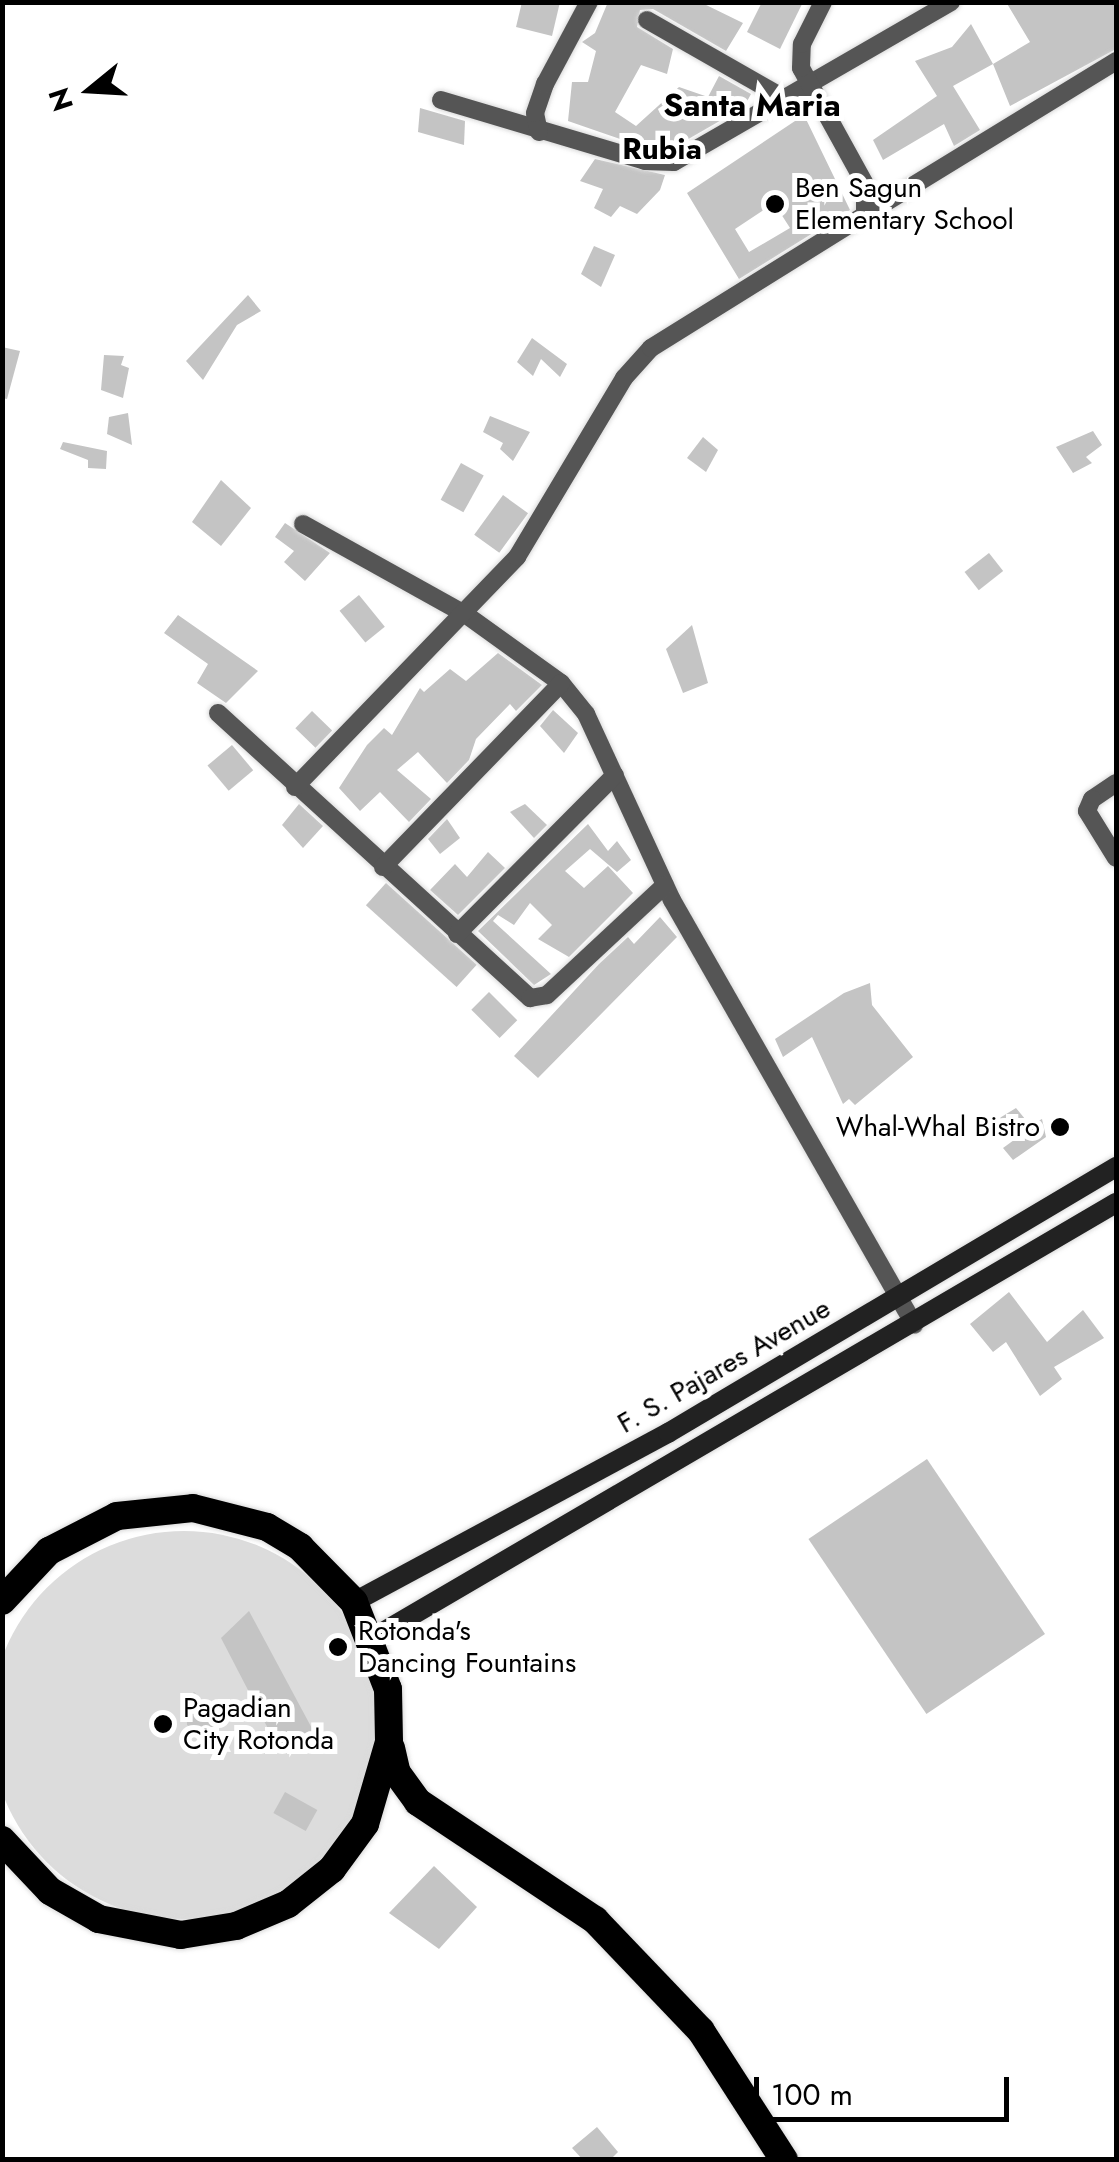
<!DOCTYPE html>
<style>
body{margin:0}
#map{position:relative;width:1119px;height:2162px;overflow:hidden;background:#fff;font-family:Jost,sans-serif}
div>[style]{position:absolute}
[style*='--x']{left:calc(var(--x)*1px);top:calc(var(--y)*1px);width:calc(var(--w)*1px);rotate:calc(var(--a)*1deg)}
.green>*{inset:0;background:#dcdcdc}
.round{border-radius:50%}
.building>*{inset:0;background:#c4c4c4;transform-origin:0 0}
.roads{filter:drop-shadow(0 0 2px #dbdbdb) drop-shadow(0 0 2px #dbdbdb)}
.minor>*{height:18px;margin:-9px;padding:0 9px;transform-origin:9px;border-radius:9px;background:#555}
.secondary>*{height:20px;margin:-10px;padding:0 10px;transform-origin:10px;border-radius:10px;background:#222}
.trunk>*{height:28px;margin:-14px;padding:0 14px;transform-origin:14px;border-radius:14px;background:#000}
.dots>*{width:28px;height:28px;translate:-50% -50%;box-sizing:border-box;border:5px solid #fff;border-radius:50%}
span{translate:-50% -50%;white-space:nowrap;text-align:center;line-height:1.15;-webkit-text-stroke:10px #fff;paint-order:stroke}
.poi-label{font-size:28px;color:#000}
.left{translate:0 -50%;text-align:left}
.right{translate:-100% -50%;text-align:right}
.street-label{font-size:28px;color:#000}
.neighbourhood-label{font-size:30px;color:#000;font-weight:700}
.quarter-label{font-size:32px;color:#000;font-weight:700}
.frame{position:absolute;inset:0;border:5px solid #000;pointer-events:none}
.north{position:absolute;left:40px;top:40px;width:100px;height:100px;-webkit-text-stroke:8px #fff;paint-order:stroke;rotate:252deg;font-size:28px;font-weight:700;line-height:40px;text-align:center;color:#000}
.north::after{content:'';display:block;margin:auto;width:35px;height:45px;background:#000;clip-path:polygon(50% 0,100% 100%,50% 72%,0 100%)}
.scale{position:absolute;left:754px;top:2077px;width:255px;height:45px;box-sizing:border-box;border:5px solid #000;border-top:0;padding-left:12px;font-size:30px;line-height:35px;white-space:nowrap;color:#000;-webkit-text-stroke:8px #fff;paint-order:stroke}
</style>
<div id="map">
<div class="green">
<div class="round" style="left:-10px;top:1531px;width:388px;height:388px"></div>
</div>
<div class="building">
<div style="clip-path:polygon(522px 2px,560px 2px,552px 36px,516px 27px)"></div>
<div style="clip-path:polygon(608px 2px,700px 2px,743px 23px,726px 51px,653px 9px,640px 10px,637px 27px,673px 49px,667px 74px,641px 65px,615px 112px,636px 126px,679px 87px,708px 97px,719px 76px,751px 94px,744px 107px,671px 149px,649px 149px,568px 121px,572px 82px,588px 82px,596px 51px,582px 42px,595px 33px)"></div>
<div style="clip-path:polygon(762px 2px,803px 2px,780px 49px,747px 32px)"></div>
<div style="clip-path:polygon(1006px 2px,1116px 2px,1116px 49px,1010px 106px,993px 64px,1030px 42px)"></div>
<div style="clip-path:polygon(971px 24px,993px 64px,953px 86px,980px 130px,954px 146px,944px 124px,883px 160px,873px 140px,937px 96px,915px 61px,952px 47px)"></div>
<div style="clip-path:polygon(420px 108px,465px 121px,464px 145px,418px 132px)"></div>
<div style="clip-path:polygon(evenodd,804px 115px,850px 210px,739px 279px,687px 193px,804px 115px,774px 203px,790px 228px,749px 252px,735px 229px,774px 203px)"></div>
<div style="clip-path:polygon(595px 159px,665px 175px,660px 190px,637px 214px,620px 206px,611px 217px,594px 208px,603px 189px,580px 181px)"></div>
<div style="clip-path:polygon(594px 246px,615px 255px,601px 287px,581px 274px)"></div>
<div style="clip-path:polygon(248px 295px,261px 311px,237px 325px,203px 380px,186px 361px)"></div>
<div style="clip-path:polygon(532px 338px,567px 364px,560px 377px,541px 359px,533px 376px,517px 362px)"></div>
<div style="clip-path:polygon(2px 347px,20px 351px,7px 399px,2px 398px)"></div>
<div style="clip-path:polygon(104px 355px,124px 356px,121px 365px,129px 368px,123px 398px,101px 390px)"></div>
<div style="clip-path:polygon(128px 413px,132px 445px,107px 434px,109px 417px)"></div>
<div style="clip-path:polygon(490px 416px,530px 432px,513px 461px,500px 449px,503px 443px,483px 432px)"></div>
<div style="clip-path:polygon(1093px 431px,1102px 445px,1086px 457px,1092px 463px,1073px 473px,1056px 447px)"></div>
<div style="clip-path:polygon(703px 437px,718px 450px,706px 472px,687px 458px)"></div>
<div style="clip-path:polygon(63px 442px,107px 451px,106px 469px,88px 468px,88px 460px,60px 449px)"></div>
<div style="left:461px;top:463px;width:26px;height:42px;rotate:29deg"></div>
<div style="clip-path:polygon(221px 480px,251px 508px,221px 546px,192px 522px)"></div>
<div style="left:503px;top:495px;width:31px;height:49px;rotate:36deg"></div>
<div style="clip-path:polygon(285px 523px,330px 553px,305px 581px,284px 562px,294px 551px,275px 537px)"></div>
<div style="left:989px;top:553px;width:23px;height:31px;rotate:52deg"></div>
<div style="left:359px;top:595px;width:41px;height:25px;rotate:51deg"></div>
<div style="clip-path:polygon(178px 615px,258px 671px,226px 703px,197px 683px,208px 664px,164px 633px)"></div>
<div style="clip-path:polygon(692px 625px,708px 683px,683px 693px,666px 649px)"></div>
<div style="clip-path:polygon(498px 653px,542px 685px,516px 711px,510px 704px,476px 739px,469px 760px,447px 783px,418px 752px,397px 770px,431px 799px,409px 822px,380px 792px,360px 811px,339px 788px,367px 745px,384px 728px,392px 735px,420px 688px,424px 692px,450px 669px,466px 681px)"></div>
<div style="clip-path:polygon(553px 710px,578px 733px,564px 753px,540px 726px)"></div>
<div style="left:312px;top:711px;width:28px;height:24px;rotate:44deg"></div>
<div style="left:232px;top:745px;width:33px;height:32px;rotate:50deg"></div>
<div style="clip-path:polygon(299px 804px,323px 826px,303px 848px,282px 825px)"></div>
<div style="clip-path:polygon(525px 804px,547px 825px,534px 838px,510px 812px)"></div>
<div style="clip-path:polygon(447px 819px,460px 838px,440px 854px,428px 839px)"></div>
<div style="clip-path:polygon(588px 824px,608px 851px,617px 841px,631px 860px,617px 872px,590px 849px,565px 871px,584px 888px,608px 866px,633px 893px,569px 957px,538px 939px,552px 925px,530px 903px,514px 925px,498px 915px,493px 921px,551px 974px,534px 985px,478px 931px)"></div>
<div style="clip-path:polygon(488px 852px,505px 868px,458px 915px,430px 890px,455px 864px,467px 877px)"></div>
<div style="left:386px;top:883px;width:122px;height:30px;rotate:42deg"></div>
<div style="clip-path:polygon(660px 917px,677px 937px,538px 1078px,514px 1056px,599px 964px,628px 937px,634px 944px)"></div>
<div style="clip-path:polygon(870px 983px,872px 1005px,913px 1057px,855px 1105px,849px 1099px,843px 1104px,812px 1037px,783px 1057px,775px 1039px,844px 993px)"></div>
<div style="left:489px;top:992px;width:40px;height:25px;rotate:45deg"></div>
<div style="clip-path:polygon(1016px 1108px,1030px 1125px,1042px 1119px,1046px 1137px,1013px 1160px,1003px 1148px,1014px 1140px,998px 1119px)"></div>
<div style="clip-path:polygon(1009px 1292px,1047px 1342px,1083px 1310px,1104px 1338px,1054px 1367px,1062px 1379px,1040px 1396px,1006px 1342px,993px 1352px,970px 1324px)"></div>
<div style="left:927px;top:1459px;width:211px;height:143px;rotate:56deg"></div>
<div style="clip-path:polygon(249px 1611px,315px 1734px,299px 1743px,276px 1744px,221px 1638px)"></div>
<div style="clip-path:polygon(194px 1692px,212px 1709px,217px 1733px,207px 1739px,187px 1725px,186px 1699px)"></div>
<div style="left:285px;top:1792px;width:37px;height:24px;rotate:29deg"></div>
<div style="clip-path:polygon(434px 1866px,477px 1907px,439px 1949px,389px 1913px)"></div>
<div style="clip-path:polygon(597px 2127px,618px 2152px,610px 2160px,583px 2160px,572px 2148px)"></div>
</div>
<div class="roads">
<div class="minor">
<div style="--x:647;--y:20;--w:161;--a:29.7"></div>
<div style="--x:441;--y:100;--w:213;--a:16.6"></div>
<div style="--x:645;--y:161;--w:29;--a:2"></div>
<div style="--x:674;--y:162;--w:320;--a:-30"></div>
<div style="--x:539;--y:132;--w:19;--a:-102"></div>
<div style="--x:535;--y:113;--w:31;--a:-71"></div>
<div style="--x:545;--y:84;--w:93;--a:-61.8"></div>
<div style="--x:865;--y:215;--w:294;--a:-31.5"></div>
<div style="--x:303;--y:524;--w:185;--a:29.1"></div>
<div style="--x:465;--y:614;--w:118;--a:35.7"></div>
<div style="--x:561;--y:683;--w:40;--a:51"></div>
<div style="--x:586;--y:714;--w:205;--a:65.2"></div>
<div style="--x:672;--y:900;--w:489;--a:60.3"></div>
<div style="--x:218;--y:713;--w:423;--a:42.4"></div>
<div style="--x:530;--y:998;--w:17;--a:-10"></div>
<div style="--x:547;--y:995;--w:161;--a:-43"></div>
<div style="--x:1116;--y:783;--w:29;--a:146"></div>
<div style="--x:1092;--y:799;--w:13;--a:113"></div>
<div style="--x:1087;--y:811;--w:55;--a:58.3"></div>
<div style="--x:295;--y:787;--w:320;--a:-46"></div>
<div style="--x:517;--y:557;--w:209;--a:-59.1"></div>
<div style="--x:624;--y:378;--w:40;--a:-48"></div>
<div style="--x:651;--y:348;--w:252;--a:-31.9"></div>
<div style="--x:865;--y:215;--w:31;--a:-90"></div>
<div style="--x:865;--y:184;--w:132;--a:-118.9"></div>
<div style="--x:801;--y:68;--w:24;--a:-88"></div>
<div style="--x:802;--y:44;--w:47;--a:-63.4"></div>
<div style="--x:383;--y:867;--w:256;--a:-45.9"></div>
<div style="--x:457;--y:934;--w:224;--a:-45.2"></div>
</div>
<div class="secondary">
<div style="--x:354;--y:1602;--w:357;--a:-28.3"></div>
<div style="--x:668;--y:1433;--w:521;--a:-30.7"></div>
<div style="--x:373;--y:1638;--w:861;--a:-30.35"></div>
</div>
<div class="trunk">
<div style="--x:2;--y:1601;--w:69;--a:-46.8"></div>
<div style="--x:49;--y:1551;--w:76;--a:-27.2"></div>
<div style="--x:117;--y:1516;--w:76;--a:-6"></div>
<div style="--x:193;--y:1508;--w:76;--a:14.4"></div>
<div style="--x:267;--y:1527;--w:39;--a:31"></div>
<div style="--x:300;--y:1547;--w:77;--a:45.5"></div>
<div style="--x:354;--y:1602;--w:93;--a:68.7"></div>
<div style="--x:388;--y:1689;--w:53;--a:88.9"></div>
<div style="--x:389;--y:1742;--w:85;--a:106.3"></div>
<div style="--x:365;--y:1824;--w:56;--a:126.3"></div>
<div style="--x:332;--y:1869;--w:56;--a:141.5"></div>
<div style="--x:288;--y:1904;--w:56;--a:157.1"></div>
<div style="--x:236;--y:1926;--w:56;--a:170.7"></div>
<div style="--x:181;--y:1935;--w:84;--a:-169"></div>
<div style="--x:99;--y:1919;--w:56;--a:-150.3"></div>
<div style="--x:50;--y:1891;--w:70;--a:-133.3"></div>
<div style="--x:391;--y:1748;--w:26;--a:77"></div>
<div style="--x:397;--y:1773;--w:36;--a:54"></div>
<div style="--x:418;--y:1802;--w:213;--a:33.7"></div>
<div style="--x:595;--y:1920;--w:153;--a:46.3"></div>
<div style="--x:701;--y:2031;--w:153;--a:57.2"></div>
</div>
</div>
<div class="dots">
<div style="left:775px;top:204px;background:#000"></div>
<div style="left:1060px;top:1127px;background:#000"></div>
<div style="left:338px;top:1647px;background:#000"></div>
<div style="left:163px;top:1724px;background:#000"></div>
</div>
<div class="poi-label">
<span class="left" style="left:795px;top:204px">Ben Sagun<br>Elementary School</span>
<span class="right" style="left:1040px;top:1127px">Whal-Whal Bistro</span>
<span class="left" style="left:358px;top:1647px">Rotonda's<br>Dancing Fountains</span>
<span class="left" style="left:183px;top:1724px">Pagadian<br>City Rotonda</span>
</div>
<div class="street-label">
<span style="left:724px;top:1366px;rotate:-30deg">F. S. Pajares Avenue</span>
</div>
<div class="neighbourhood-label">
<span style="left:662px;top:149px">Rubia</span>
</div>
<div class="quarter-label">
<span style="left:752px;top:105px">Santa Maria</span>
</div>
<div class="frame"></div>
<div class="north">N</div>
<div class="scale">100 m</div>
</div>
